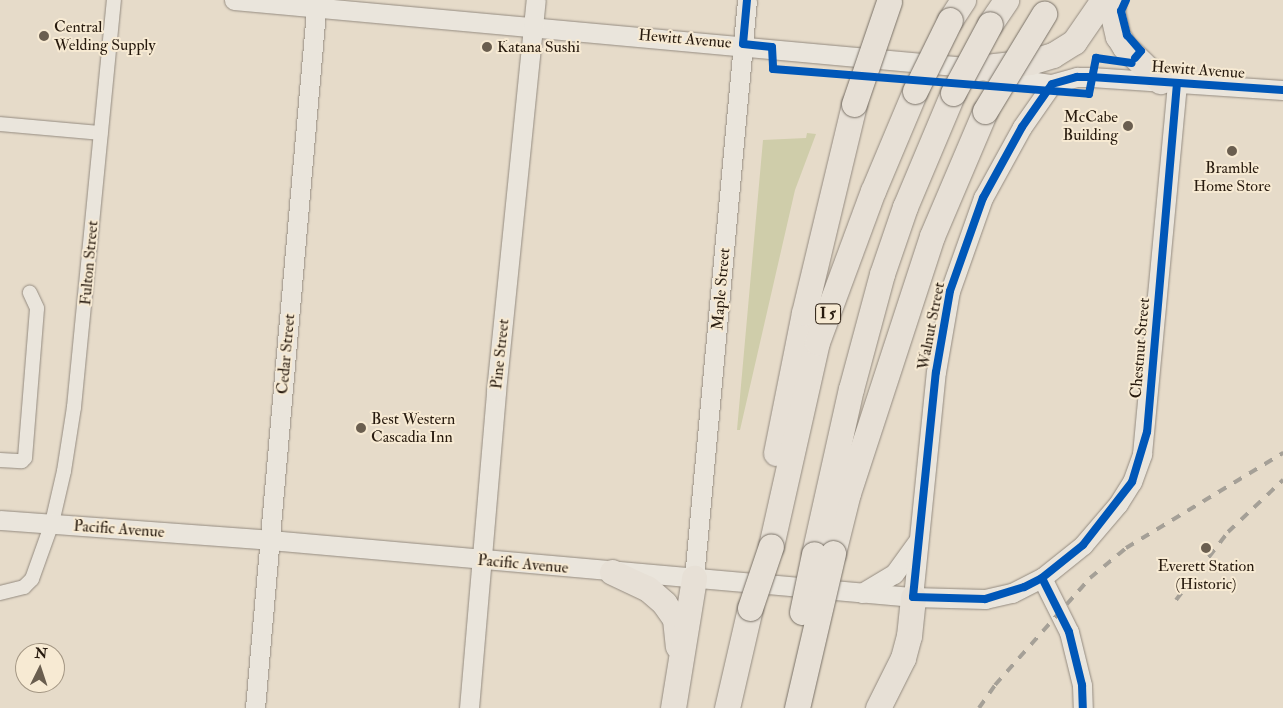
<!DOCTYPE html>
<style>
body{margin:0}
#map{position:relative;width:1283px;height:708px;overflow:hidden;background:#e6dbc9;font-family:"IM FELL Double Pica",serif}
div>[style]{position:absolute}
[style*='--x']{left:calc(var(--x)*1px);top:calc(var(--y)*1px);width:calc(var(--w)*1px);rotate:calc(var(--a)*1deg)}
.green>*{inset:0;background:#cfcdaa}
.roads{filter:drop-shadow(0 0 1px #948b80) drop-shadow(0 0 1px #948b80)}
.street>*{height:14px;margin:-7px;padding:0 7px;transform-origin:7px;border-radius:7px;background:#eae5dc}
.secondary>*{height:19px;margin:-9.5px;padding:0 9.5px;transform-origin:9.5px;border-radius:9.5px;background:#eae5dc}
.highway>*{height:25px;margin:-12.5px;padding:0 12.5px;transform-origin:12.5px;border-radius:12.5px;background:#e7e0d6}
.rail>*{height:4px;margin-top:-2px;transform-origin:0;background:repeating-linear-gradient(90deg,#a5a097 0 9px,transparent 0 18px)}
.bridges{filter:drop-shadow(0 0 1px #797167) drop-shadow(0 0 1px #797167)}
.highway-bridge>*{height:25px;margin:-12.5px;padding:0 12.5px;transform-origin:12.5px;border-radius:12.5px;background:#e7e0d6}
.cycleway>*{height:8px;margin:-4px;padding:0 4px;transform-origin:4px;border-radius:4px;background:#0057b8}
.dots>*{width:14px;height:14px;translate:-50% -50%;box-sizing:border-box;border:2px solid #f7ead3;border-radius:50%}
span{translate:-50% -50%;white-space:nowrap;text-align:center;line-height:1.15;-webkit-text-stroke:4px #f7ead3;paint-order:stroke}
.shield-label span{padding:1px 4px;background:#f7ead3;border:1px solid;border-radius:4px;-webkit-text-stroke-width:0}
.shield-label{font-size:15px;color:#271a0e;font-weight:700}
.poi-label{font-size:16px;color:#271a0e}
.left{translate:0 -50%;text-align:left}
.right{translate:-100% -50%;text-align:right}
.street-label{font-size:16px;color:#271a0e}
.north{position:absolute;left:15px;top:643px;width:50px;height:50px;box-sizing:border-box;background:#f7ead3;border:1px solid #a49784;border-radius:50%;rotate:4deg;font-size:14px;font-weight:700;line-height:20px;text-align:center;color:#271a0e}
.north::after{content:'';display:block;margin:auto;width:18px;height:22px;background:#6a5e4f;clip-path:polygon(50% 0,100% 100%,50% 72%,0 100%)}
</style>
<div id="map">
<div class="green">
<div style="clip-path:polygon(807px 133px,816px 134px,795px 190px,740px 430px,737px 430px,763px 140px,806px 138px)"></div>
</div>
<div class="roads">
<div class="street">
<div style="--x:0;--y:124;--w:101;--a:5.1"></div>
<div style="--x:0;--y:460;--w:22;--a:3"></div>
<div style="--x:22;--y:461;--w:4;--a:-45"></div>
<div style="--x:25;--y:458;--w:150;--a:-85.4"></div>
<div style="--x:37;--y:308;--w:17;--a:-115"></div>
<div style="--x:0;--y:593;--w:25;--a:-14"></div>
<div style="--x:24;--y:587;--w:11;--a:-45"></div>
<div style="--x:32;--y:579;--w:59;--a:-70.3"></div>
<div style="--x:52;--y:523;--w:53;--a:-77"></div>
<div style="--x:64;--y:471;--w:65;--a:-81.1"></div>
<div style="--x:74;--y:407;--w:409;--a:-84.4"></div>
</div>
<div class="secondary">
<div style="--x:234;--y:0;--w:746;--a:5.23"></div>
<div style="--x:977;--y:68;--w:40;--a:16"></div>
<div style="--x:1015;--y:79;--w:37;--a:8"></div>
<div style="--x:1052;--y:84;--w:26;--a:-16"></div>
<div style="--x:1077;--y:77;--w:14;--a:0"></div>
<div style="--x:1091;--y:77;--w:192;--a:3.9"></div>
<div style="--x:0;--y:520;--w:271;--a:4.2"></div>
<div style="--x:270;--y:540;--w:646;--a:5.07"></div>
<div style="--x:913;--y:597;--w:72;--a:1.6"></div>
<div style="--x:985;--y:599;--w:28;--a:-13"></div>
<div style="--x:1012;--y:593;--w:34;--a:-27"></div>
<div style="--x:1042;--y:578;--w:53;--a:-38.8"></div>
<div style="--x:1083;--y:545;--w:54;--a:-49.5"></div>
<div style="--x:1118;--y:504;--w:26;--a:-58"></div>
<div style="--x:1132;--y:482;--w:30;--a:-70"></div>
<div style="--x:1142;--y:454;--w:373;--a:-84.6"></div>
<div style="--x:694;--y:578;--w:580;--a:-84.76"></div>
<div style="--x:1042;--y:578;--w:60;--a:63.4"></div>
<div style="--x:1069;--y:632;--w:55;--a:76.2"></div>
<div style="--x:1082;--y:685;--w:23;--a:88"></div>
<div style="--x:862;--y:593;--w:37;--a:-31"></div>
<div style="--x:894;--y:574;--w:39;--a:-54"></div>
<div style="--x:913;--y:597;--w:226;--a:-84.2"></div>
<div style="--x:936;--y:372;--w:82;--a:-80.2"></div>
<div style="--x:950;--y:291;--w:99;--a:-70.5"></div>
<div style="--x:983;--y:198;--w:81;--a:-61.2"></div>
<div style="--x:1022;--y:127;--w:52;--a:-55.1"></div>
<div style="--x:255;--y:708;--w:711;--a:-85"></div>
<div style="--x:469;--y:708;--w:318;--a:-85.1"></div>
<div style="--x:496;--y:391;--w:393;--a:-84.2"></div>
</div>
<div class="highway">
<div style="--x:1114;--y:0;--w:11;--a:100"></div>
<div style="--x:1112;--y:11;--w:26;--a:77"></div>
<div style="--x:1118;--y:36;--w:13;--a:58"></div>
<div style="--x:1125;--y:47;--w:49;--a:44.2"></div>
<div style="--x:950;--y:20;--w:24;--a:-57"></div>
<div style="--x:990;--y:24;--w:29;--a:-56"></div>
<div style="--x:977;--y:68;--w:53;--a:-6.5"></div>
<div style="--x:1030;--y:62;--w:24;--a:-17"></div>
<div style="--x:1053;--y:55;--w:25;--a:-32"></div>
<div style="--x:1074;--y:42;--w:51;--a:-55.4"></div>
<div style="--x:776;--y:453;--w:143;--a:-78.7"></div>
<div style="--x:804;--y:313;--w:215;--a:-76.5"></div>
<div style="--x:771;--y:546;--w:209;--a:-77.3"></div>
<div style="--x:817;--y:342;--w:161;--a:-69.7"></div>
<div style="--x:873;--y:191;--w:108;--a:-67.2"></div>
<div style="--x:833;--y:553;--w:62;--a:-76"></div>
<div style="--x:848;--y:493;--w:270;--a:-71.9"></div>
<div style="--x:932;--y:236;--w:136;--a:-67"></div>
<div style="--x:814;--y:554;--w:169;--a:-77.4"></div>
<div style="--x:851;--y:389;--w:119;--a:-74.9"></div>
<div style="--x:882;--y:274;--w:71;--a:-71.1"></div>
<div style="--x:905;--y:207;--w:124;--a:-67.2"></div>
<div style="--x:612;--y:572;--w:38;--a:25"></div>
<div style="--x:647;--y:588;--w:23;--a:41"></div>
<div style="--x:664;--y:603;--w:19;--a:55"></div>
<div style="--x:675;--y:619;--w:27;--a:84"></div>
<div style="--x:673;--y:708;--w:132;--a:-80.8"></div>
<div style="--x:727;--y:708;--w:103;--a:-77"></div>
<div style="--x:878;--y:708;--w:56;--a:-63.4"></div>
<div style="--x:903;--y:658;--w:23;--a:-75"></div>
<div style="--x:909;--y:636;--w:39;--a:-84"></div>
</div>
</div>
<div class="rail">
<div style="--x:1176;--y:600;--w:86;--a:-52.6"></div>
<div style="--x:1228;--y:532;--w:76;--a:-43.4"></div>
<div style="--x:979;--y:708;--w:28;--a:-55"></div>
<div style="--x:995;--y:685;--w:143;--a:-48.4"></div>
<div style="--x:1090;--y:578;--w:47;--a:-39.8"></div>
<div style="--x:1126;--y:548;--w:184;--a:-31.2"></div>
</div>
<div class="bridges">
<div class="highway-bridge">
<div style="--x:915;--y:91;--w:79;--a:-63.8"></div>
<div style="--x:953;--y:93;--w:78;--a:-61.8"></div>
<div style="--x:854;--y:104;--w:108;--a:-71.1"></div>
<div style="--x:985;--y:111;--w:114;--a:-58.7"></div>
<div style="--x:750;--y:608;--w:65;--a:-71.3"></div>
<div style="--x:802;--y:612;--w:59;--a:-78.3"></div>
<div style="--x:797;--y:708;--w:159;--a:-76.9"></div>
</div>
</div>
<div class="cycleway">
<div style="--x:747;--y:0;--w:44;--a:95.2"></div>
<div style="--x:743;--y:44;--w:29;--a:6"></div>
<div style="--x:772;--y:47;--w:22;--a:87"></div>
<div style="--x:773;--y:69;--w:317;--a:4.5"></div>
<div style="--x:1089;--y:94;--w:37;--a:-79"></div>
<div style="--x:1096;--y:58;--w:36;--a:8"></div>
<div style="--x:1126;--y:0;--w:12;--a:114"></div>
<div style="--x:1121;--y:11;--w:25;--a:76"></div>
<div style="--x:1127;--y:35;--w:21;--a:49"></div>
<div style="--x:1141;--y:51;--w:9;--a:131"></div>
<div style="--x:1177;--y:83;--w:350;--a:94.9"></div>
<div style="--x:1147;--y:432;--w:52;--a:106.7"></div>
<div style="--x:1132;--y:482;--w:80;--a:127.9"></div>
<div style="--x:1083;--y:545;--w:53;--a:141.2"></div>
<div style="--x:1042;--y:578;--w:20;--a:153"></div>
<div style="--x:1024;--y:587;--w:41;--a:162.9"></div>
<div style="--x:985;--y:599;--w:72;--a:-178.4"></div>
<div style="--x:913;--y:597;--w:226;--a:-84.2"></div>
<div style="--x:936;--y:372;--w:82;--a:-80.2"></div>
<div style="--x:950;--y:291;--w:99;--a:-70.5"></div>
<div style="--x:983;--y:198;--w:81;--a:-61.2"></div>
<div style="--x:1022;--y:127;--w:52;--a:-55.1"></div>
<div style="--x:1052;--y:84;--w:26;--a:-16"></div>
<div style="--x:1077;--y:77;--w:14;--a:0"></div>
<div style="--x:1091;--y:77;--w:192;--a:3.9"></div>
<div style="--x:1042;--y:578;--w:60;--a:63.4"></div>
<div style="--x:1069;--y:632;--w:55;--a:76.2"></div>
<div style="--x:1082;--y:685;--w:23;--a:88"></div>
</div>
<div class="dots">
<div style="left:44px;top:36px;background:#6a5e4f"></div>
<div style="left:487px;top:47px;background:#6a5e4f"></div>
<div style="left:1128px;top:126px;background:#6a5e4f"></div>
<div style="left:1232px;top:151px;background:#6a5e4f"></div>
<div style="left:361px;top:428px;background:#6a5e4f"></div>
<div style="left:1206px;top:548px;background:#6a5e4f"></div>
</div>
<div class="shield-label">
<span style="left:828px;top:314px">I 5</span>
</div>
<div class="poi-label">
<span class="left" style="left:54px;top:36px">Central<br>Welding Supply</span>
<span class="left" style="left:497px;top:47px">Katana Sushi</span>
<span class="right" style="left:1118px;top:126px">McCabe<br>Building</span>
<span style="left:1232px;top:177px">Bramble<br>Home Store</span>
<span class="left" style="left:371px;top:428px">Best Western<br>Cascadia Inn</span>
<span style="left:1206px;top:575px">Everett Station<br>(Historic)</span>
</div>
<div class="street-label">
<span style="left:685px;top:39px;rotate:5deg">Hewitt Avenue</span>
<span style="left:1198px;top:70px;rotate:4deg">Hewitt Avenue</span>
<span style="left:89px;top:263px;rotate:-85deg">Fulton Street</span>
<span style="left:721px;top:289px;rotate:-85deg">Maple Street</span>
<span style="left:931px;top:326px;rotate:-79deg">Walnut Street</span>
<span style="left:1140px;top:348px;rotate:-85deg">Chestnut Street</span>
<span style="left:286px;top:354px;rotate:-85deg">Cedar Street</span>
<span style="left:500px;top:354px;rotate:-84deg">Pine Street</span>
<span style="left:119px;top:529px;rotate:4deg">Pacific Avenue</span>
<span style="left:523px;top:564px;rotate:5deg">Pacific Avenue</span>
</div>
<div class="north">N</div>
</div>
